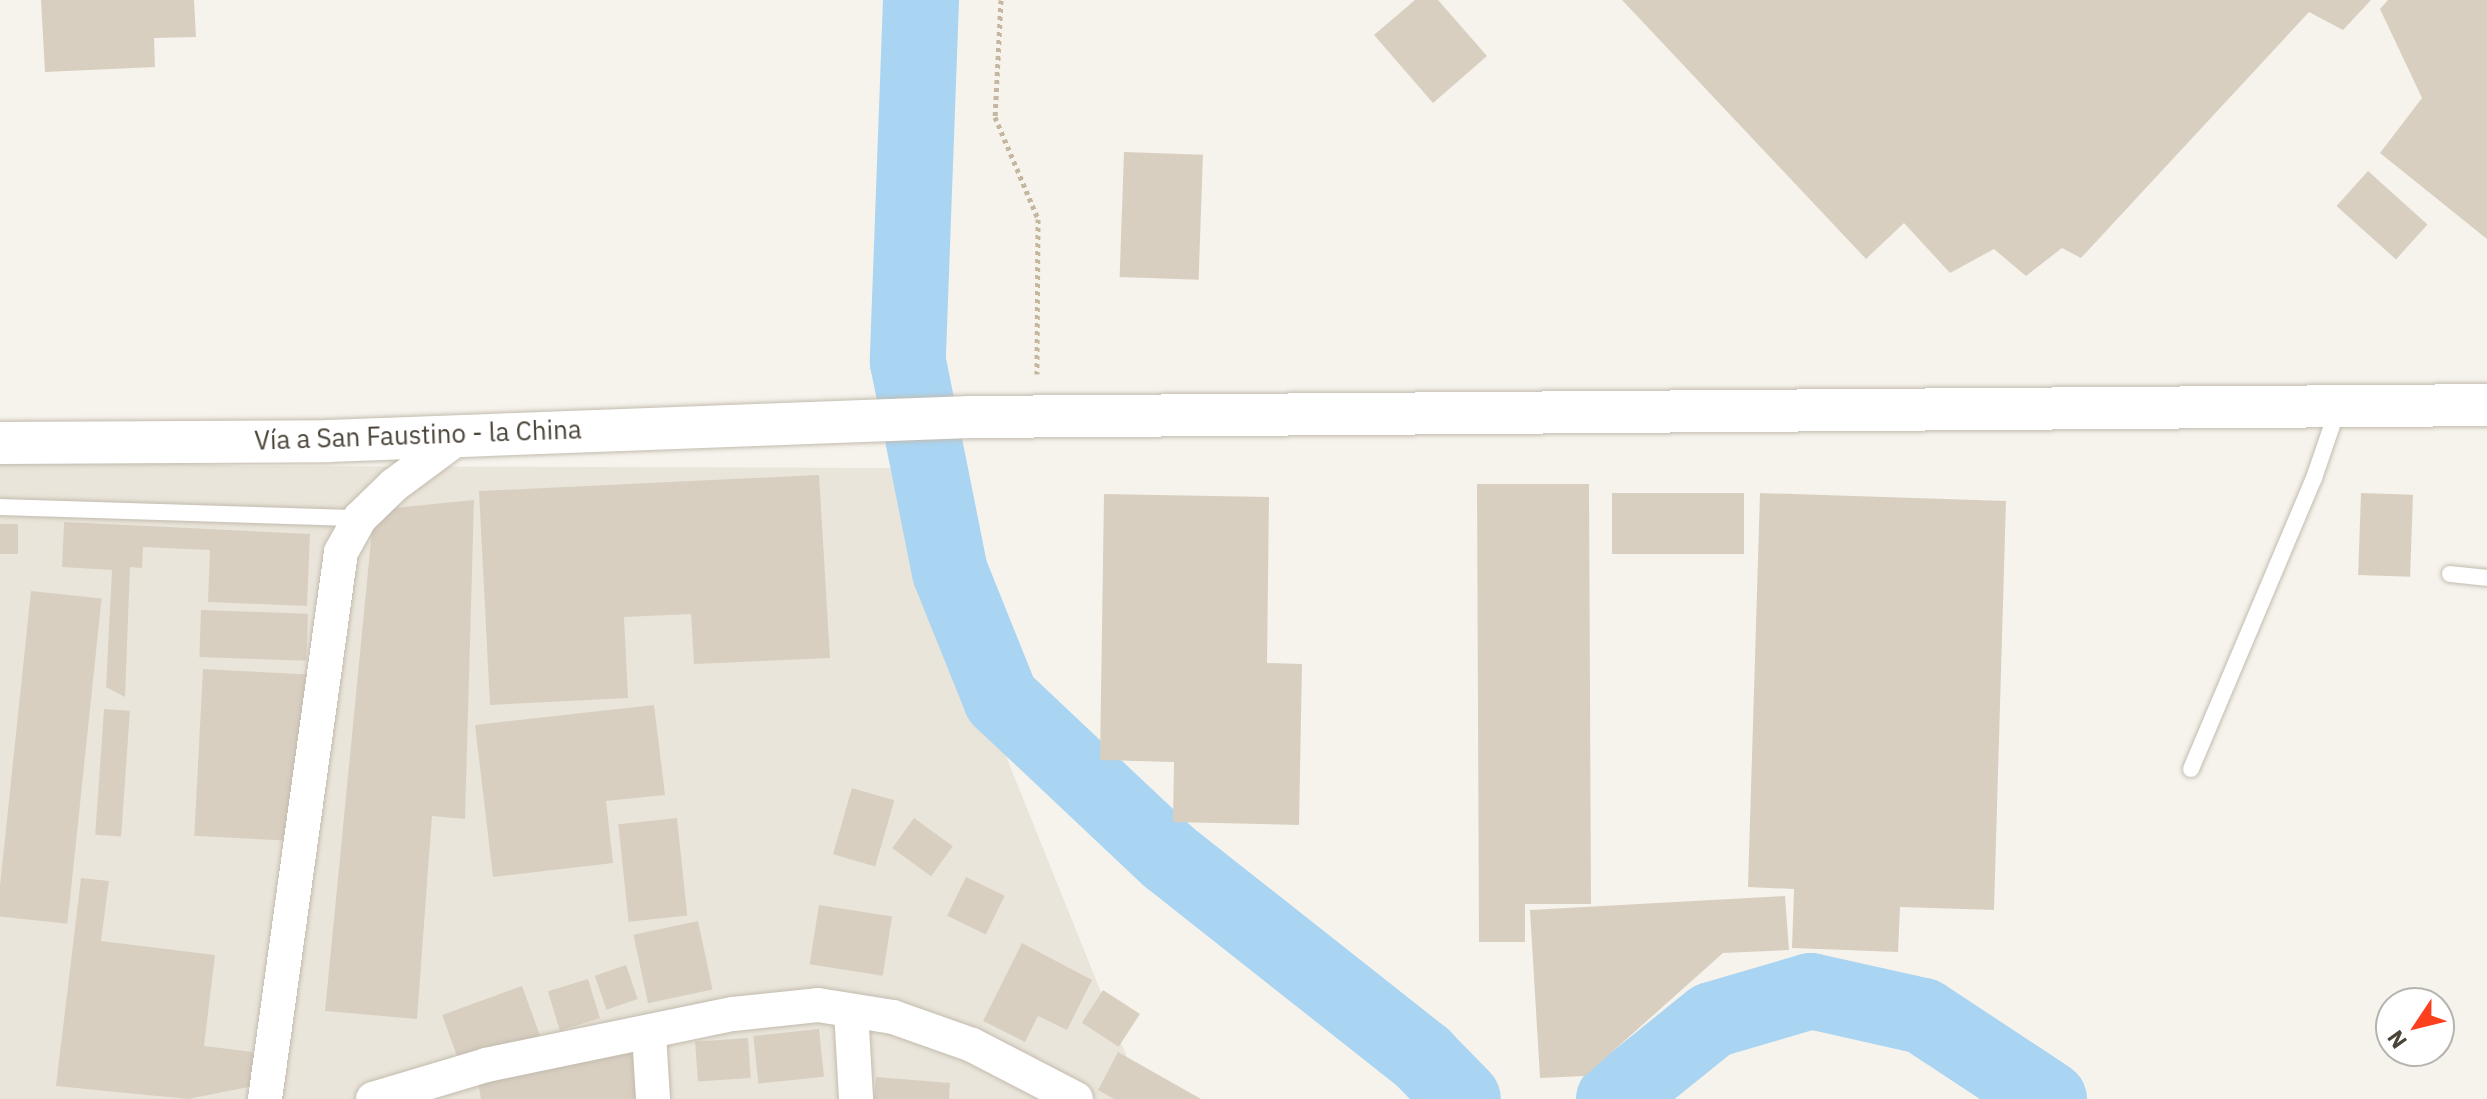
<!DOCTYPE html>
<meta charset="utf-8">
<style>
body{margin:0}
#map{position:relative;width:2487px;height:1099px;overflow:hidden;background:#f6f3ec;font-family:"IBM Plex Sans",sans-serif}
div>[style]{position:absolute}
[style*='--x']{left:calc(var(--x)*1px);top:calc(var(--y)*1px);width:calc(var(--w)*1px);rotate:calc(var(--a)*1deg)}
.residential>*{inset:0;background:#eae5da}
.river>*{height:76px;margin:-38px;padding:0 38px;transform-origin:38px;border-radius:38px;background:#a9d4f2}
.building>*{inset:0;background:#d8cfc1;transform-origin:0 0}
.path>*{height:5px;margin-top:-2.5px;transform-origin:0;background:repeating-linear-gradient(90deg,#c4b79f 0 4px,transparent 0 8px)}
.roads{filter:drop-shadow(0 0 2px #c2bbae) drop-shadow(0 0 2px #c2bbae)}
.service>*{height:16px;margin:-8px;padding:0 8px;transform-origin:8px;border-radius:8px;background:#fff}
.minor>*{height:34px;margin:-17px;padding:0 17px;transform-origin:17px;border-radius:17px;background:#fff}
.tertiary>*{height:42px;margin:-21px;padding:0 21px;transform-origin:21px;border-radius:21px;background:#fff}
span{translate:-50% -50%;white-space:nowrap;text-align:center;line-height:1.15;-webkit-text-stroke:8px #fff;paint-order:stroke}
.street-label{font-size:26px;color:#4b4439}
.north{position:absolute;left:2375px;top:987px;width:80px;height:80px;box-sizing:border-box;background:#fff;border:2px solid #b7b4b0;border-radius:50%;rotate:235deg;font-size:22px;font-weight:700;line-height:32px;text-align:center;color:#4b4439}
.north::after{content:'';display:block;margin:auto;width:28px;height:36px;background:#fc3f1d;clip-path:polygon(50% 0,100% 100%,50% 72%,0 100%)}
</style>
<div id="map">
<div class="residential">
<div style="clip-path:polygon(0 455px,244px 466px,890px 468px,1144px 1099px,0 1099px)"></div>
</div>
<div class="river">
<div style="--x:921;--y:0;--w:362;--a:92.1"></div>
<div style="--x:908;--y:362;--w:214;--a:78.7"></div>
<div style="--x:950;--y:572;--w:137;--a:68.1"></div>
<div style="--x:1001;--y:699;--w:232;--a:43.3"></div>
<div style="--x:1170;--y:858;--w:323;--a:38.3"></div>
<div style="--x:1423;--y:1058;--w:57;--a:45.7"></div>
<div style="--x:1614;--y:1099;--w:126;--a:-38.9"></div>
<div style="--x:1712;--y:1020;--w:103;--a:-16.3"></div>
<div style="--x:1811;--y:991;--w:115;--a:12.6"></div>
<div style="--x:1923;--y:1016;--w:151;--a:33.4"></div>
</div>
<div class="building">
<div style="clip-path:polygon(41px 0,194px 0,196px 37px,154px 38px,155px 67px,45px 72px)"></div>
<div style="clip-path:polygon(1415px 0,1438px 0,1487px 56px,1433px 103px,1374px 35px)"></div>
<div style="clip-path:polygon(1622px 0,2371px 0,2343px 30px,2309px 12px,2081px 258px,2062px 248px,2026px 276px,1994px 249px,1950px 273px,1904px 223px,1866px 259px)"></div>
<div style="clip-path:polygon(2388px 0,2487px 0,2487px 239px,2380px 153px,2422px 98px,2380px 9px)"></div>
<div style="left:1124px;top:152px;width:79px;height:125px;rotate:2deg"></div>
<div style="left:2368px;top:171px;width:80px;height:47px;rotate:42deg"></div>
<div style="clip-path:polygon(819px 475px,830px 658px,694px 664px,691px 614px,624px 617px,628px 698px,490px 705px,479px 491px)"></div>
<div style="clip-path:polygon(1477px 484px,1589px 484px,1591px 904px,1525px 904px,1525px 942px,1479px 942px)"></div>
<div style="left:1612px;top:493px;width:132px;height:61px"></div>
<div style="clip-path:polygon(1760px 493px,2006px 501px,1994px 910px,1900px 907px,1898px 952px,1792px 948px,1794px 889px,1748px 887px)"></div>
<div style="left:2361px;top:493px;width:52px;height:82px;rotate:2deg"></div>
<div style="clip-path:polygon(1104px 494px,1269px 497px,1267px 663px,1302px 664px,1299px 825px,1173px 822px,1174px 762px,1100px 760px)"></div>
<div style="clip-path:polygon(474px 500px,465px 819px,432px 816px,417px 1019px,325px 1011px,374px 510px)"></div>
<div style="clip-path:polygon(64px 522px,310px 534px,307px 606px,208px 602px,210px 550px,143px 547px,142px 568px,130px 567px,125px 697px,106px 687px,112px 570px,62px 567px)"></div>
<div style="left:0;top:524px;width:18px;height:30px"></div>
<div style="left:31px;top:591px;width:71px;height:327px;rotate:6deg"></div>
<div style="left:201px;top:610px;width:107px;height:47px;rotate:2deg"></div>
<div style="left:203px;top:669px;width:105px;height:167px;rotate:3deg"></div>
<div style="clip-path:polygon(654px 705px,665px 795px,606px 801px,613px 863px,493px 877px,475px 725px)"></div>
<div style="left:104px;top:709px;width:26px;height:126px;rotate:4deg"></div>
<div style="left:852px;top:788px;width:44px;height:69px;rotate:16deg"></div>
<div style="left:677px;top:818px;width:98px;height:59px;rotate:84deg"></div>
<div style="left:914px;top:818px;width:48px;height:37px;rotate:36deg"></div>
<div style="left:966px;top:877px;width:43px;height:43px;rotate:26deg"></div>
<div style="clip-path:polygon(81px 878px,109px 881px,101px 941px,215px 955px,204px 1046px,253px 1052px,259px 1085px,188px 1099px,56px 1086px)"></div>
<div style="clip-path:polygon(1785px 896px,1789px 950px,1723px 953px,1585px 1076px,1540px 1078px,1530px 910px)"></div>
<div style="left:819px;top:905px;width:74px;height:60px;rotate:9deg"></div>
<div style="left:698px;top:921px;width:70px;height:66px;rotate:78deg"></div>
<div style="clip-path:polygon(1022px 943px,1092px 980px,1067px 1030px,1038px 1016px,1025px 1042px,983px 1021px)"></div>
<div style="left:626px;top:965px;width:36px;height:33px;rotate:71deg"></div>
<div style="left:588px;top:979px;width:41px;height:42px;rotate:73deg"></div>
<div style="left:522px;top:986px;width:53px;height:85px;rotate:70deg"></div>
<div style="left:1103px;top:990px;width:44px;height:39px;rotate:33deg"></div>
<div style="left:819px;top:1029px;width:48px;height:66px;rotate:84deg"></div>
<div style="left:748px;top:1038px;width:40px;height:53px;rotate:86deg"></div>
<div style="clip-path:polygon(635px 1052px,643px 1099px,481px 1099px,477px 1076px)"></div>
<div style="clip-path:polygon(1118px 1052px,1201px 1099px,1114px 1099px,1098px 1090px)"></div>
<div style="clip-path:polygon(876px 1077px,950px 1083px,949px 1099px,874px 1099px)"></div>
</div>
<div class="path">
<div style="--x:1001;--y:0;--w:117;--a:92.9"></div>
<div style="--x:995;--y:117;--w:111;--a:67.1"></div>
<div style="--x:1038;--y:219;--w:155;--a:90.4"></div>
</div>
<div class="roads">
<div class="service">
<div style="--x:0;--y:507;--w:360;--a:1.8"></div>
<div style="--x:2450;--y:574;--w:37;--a:6"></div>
<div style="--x:2191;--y:769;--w:316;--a:-67.1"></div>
<div style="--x:2314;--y:478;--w:74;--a:-71.1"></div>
</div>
<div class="minor">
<div style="--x:851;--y:1011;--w:88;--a:86.7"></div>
<div style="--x:649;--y:1035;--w:64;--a:86.4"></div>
<div style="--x:265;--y:1099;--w:552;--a:-82.09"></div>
<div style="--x:341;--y:552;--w:39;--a:-61"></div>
<div style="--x:360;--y:518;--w:47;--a:-44.1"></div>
<div style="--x:394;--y:485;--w:89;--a:-36.4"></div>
<div style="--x:373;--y:1099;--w:118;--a:-16.7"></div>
<div style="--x:486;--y:1065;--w:252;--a:-11.7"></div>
<div style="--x:733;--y:1014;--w:85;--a:-6"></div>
<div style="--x:818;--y:1005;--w:76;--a:9.1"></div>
<div style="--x:893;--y:1017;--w:84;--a:19.5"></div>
<div style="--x:972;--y:1045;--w:117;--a:27.4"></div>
</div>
<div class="tertiary">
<div style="--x:0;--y:443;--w:328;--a:-0.3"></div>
<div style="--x:328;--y:441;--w:643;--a:-2.14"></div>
<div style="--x:971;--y:417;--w:1516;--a:-0.45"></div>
</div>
</div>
<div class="street-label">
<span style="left:418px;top:435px;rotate:-2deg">Vía a San Faustino - la China</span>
</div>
<div class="north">N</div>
</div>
